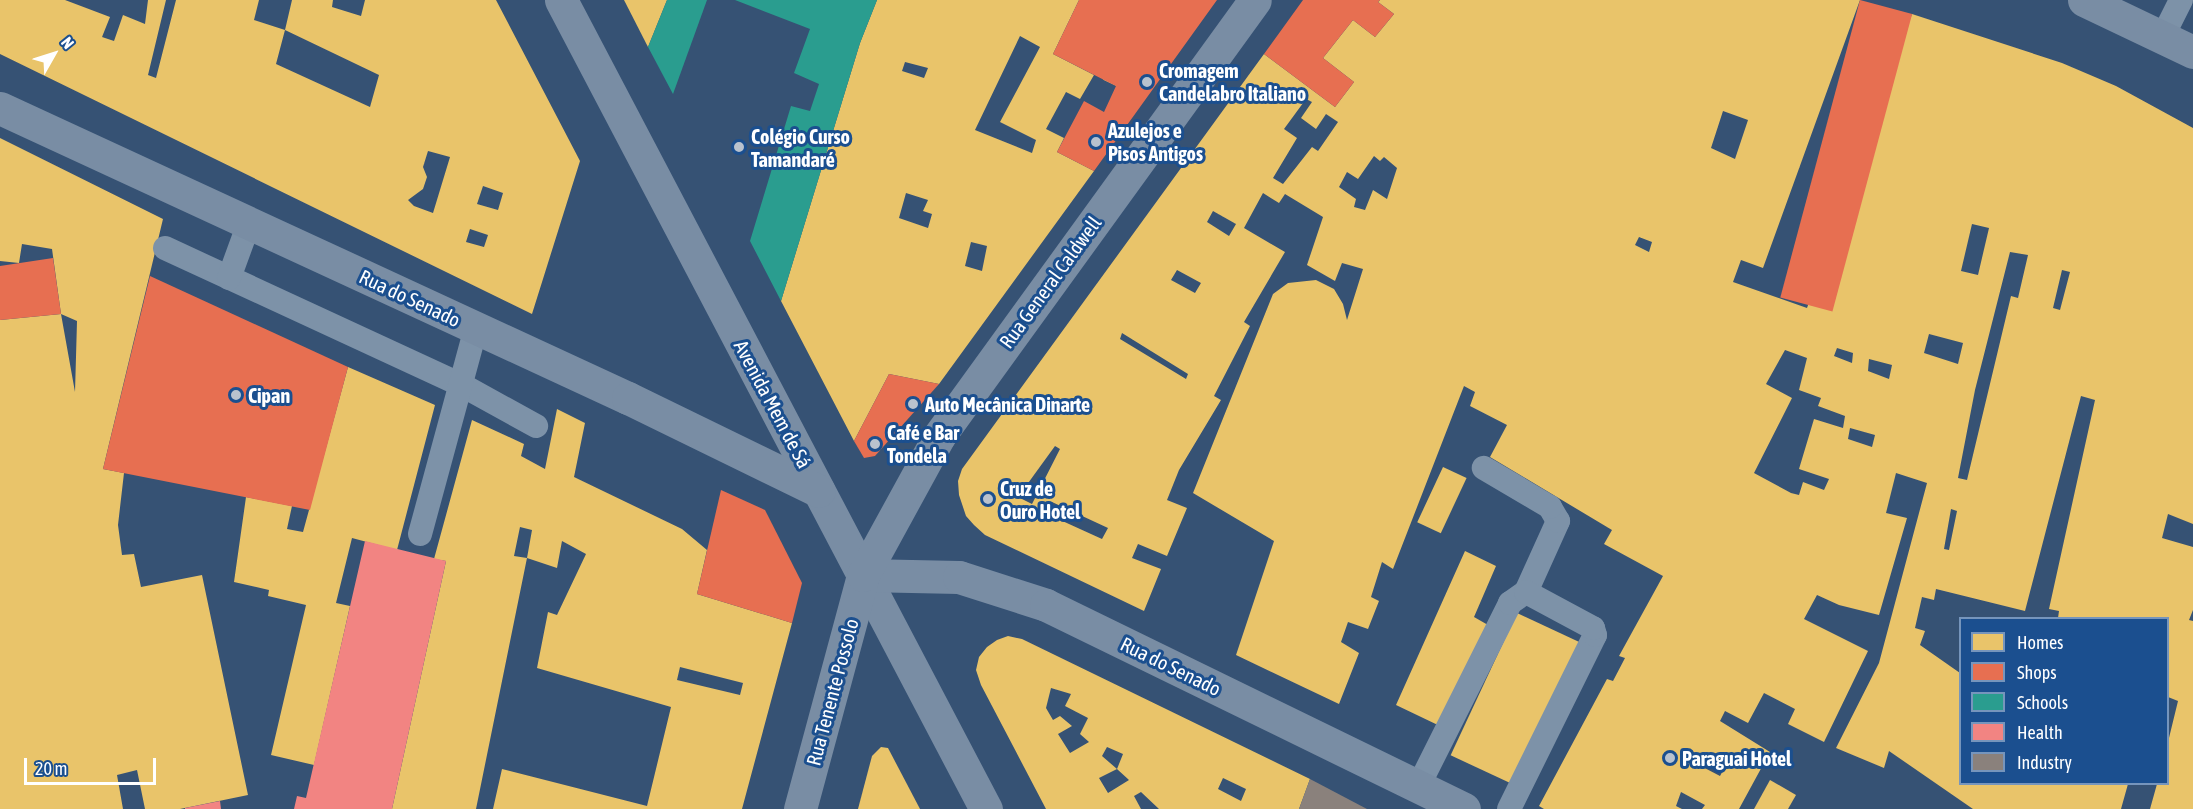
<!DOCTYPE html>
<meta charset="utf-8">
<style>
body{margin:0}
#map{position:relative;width:2193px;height:809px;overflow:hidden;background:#365274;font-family:"Asap Condensed",sans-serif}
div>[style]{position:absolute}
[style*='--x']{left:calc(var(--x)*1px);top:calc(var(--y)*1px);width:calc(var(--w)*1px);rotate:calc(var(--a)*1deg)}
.homes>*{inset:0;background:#e9c46a;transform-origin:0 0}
.shops>*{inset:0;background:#e76f51;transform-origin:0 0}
.schools>*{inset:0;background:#2a9d8f}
.health>*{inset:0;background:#f28482}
.industry>*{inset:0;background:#8a817c}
.lane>*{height:24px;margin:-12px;padding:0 12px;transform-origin:12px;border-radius:12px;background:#7d92a8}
.secondary>*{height:33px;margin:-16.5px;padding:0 16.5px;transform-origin:16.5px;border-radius:16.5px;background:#798da4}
.dots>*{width:16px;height:16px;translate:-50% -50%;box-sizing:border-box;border:3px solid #1b4f8f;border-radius:50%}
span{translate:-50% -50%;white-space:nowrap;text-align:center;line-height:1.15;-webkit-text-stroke:6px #1b4f8f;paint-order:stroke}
.poi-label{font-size:20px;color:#fff;font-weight:700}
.left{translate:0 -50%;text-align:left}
.street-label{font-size:20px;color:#fff}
.legend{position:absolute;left:1959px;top:617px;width:210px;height:168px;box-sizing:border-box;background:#1b4f8f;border:2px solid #7695bc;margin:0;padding:8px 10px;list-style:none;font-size:18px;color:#fff}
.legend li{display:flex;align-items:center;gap:12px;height:30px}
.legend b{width:30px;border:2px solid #7695bc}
.north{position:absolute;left:24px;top:24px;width:60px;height:60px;-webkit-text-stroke:4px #1b4f8f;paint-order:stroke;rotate:51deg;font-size:16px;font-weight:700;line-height:24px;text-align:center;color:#fff}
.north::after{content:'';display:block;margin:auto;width:21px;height:27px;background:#fff;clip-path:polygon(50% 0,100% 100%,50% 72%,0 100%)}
.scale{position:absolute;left:24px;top:758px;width:132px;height:27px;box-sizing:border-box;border:3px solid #fff;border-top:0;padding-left:8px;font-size:18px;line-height:21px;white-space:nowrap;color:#fff;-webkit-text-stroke:4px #1b4f8f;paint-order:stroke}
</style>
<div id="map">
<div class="homes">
<div style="clip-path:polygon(evenodd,0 0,65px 0,110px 17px,102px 37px,114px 41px,123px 15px,145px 24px,148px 0,166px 0,148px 75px,156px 78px,176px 0,259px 0,254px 20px,285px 30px,276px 64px,370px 107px,379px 75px,285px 30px,292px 0,333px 0,332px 7px,361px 16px,365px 0,496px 0,580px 161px,532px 314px,0 54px,0 0,428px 151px,450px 157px,433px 213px,414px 206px,408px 200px,423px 189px,427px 177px,423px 167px,428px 151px,0 0,483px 186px,503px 193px,498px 210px,477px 204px,483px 186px,0 0,470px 229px,488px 235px,484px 247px,466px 242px,470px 229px)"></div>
<div style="clip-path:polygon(624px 0,667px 0,648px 47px)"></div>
<div style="clip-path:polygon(evenodd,877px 0,1079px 0,1053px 54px,1094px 75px,1080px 99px,1066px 92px,1046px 129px,1064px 138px,1057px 152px,1094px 171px,939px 384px,889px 374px,854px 441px,781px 301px,860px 43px,877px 0,1020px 36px,1040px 47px,1000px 122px,1036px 140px,1032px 153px,975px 130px,1020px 36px,877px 0,905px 62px,928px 68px,924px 78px,902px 71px,905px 62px,877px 0,906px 193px,928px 200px,923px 211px,932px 214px,928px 228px,899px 218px,906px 193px,877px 0,971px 242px,987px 246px,982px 271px,965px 266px,971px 242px)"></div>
<div style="clip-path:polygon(evenodd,1380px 0,1860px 0,1763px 268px,1741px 260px,1733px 282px,1807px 308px,1912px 14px,2062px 63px,2116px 86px,2193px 128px,2193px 524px,2168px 514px,2162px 538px,2193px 547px,2193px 610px,2189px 620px,2193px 621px,2193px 809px,2150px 809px,2157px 784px,2168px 784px,2168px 742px,2178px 701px,2168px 697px,2168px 618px,2058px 618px,2059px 611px,2049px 609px,2095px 400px,2081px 396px,2025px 611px,1936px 589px,1934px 600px,1922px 597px,1915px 628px,1925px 631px,1920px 645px,1960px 673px,1960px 784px,2128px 784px,2121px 809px,1973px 809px,1889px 751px,1884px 768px,1836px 748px,1879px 663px,1927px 483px,1896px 473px,1886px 513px,1907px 518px,1879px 615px,1839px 605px,1817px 595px,1804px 619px,1868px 651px,1824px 742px,1788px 724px,1795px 709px,1764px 693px,1748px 723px,1725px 711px,1720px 721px,1770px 752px,1739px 809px,1702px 809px,1705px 805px,1681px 792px,1676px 806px,1682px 809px,1544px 809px,1539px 806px,1607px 679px,1613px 681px,1625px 658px,1619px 656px,1663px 576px,1604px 544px,1612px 530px,1490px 457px,1507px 425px,1470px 406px,1475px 392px,1464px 386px,1393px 569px,1382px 562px,1371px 597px,1379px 601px,1368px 629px,1348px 622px,1341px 642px,1359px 653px,1339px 704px,1236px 655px,1274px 541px,1193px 493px,1273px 294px,1288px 283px,1316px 280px,1334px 289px,1343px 304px,1347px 320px,1363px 269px,1342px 263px,1335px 281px,1307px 265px,1323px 217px,1285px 194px,1279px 203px,1263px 193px,1244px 228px,1285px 252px,1244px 322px,1250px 326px,1214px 396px,1221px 400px,1179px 470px,1167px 500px,1187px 508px,1167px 556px,1138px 544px,1132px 558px,1161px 569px,1144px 611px,985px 535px,974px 525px,966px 516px,959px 495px,958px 481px,962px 469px,1264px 54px,1335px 107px,1354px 82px,1323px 58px,1353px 20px,1375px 37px,1394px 14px,1378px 2px,1380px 0,1306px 99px,1312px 102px,1301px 118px,1316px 129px,1326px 114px,1338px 122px,1318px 151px,1312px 147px,1283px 184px,1273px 178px,1297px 138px,1284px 129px,1306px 99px,1380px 0,1723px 111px,1748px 120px,1735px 159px,1711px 148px,1723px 111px,1380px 0,1374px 156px,1380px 161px,1384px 157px,1397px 168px,1387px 199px,1373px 190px,1365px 210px,1354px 207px,1356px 199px,1339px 187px,1347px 172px,1358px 179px,1374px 156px,1380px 0,1213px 211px,1236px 224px,1229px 236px,1207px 222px,1213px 211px,1380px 0,1972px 224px,1989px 228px,1978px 275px,1961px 271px,1972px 224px,1380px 0,1639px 237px,1652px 242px,1649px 252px,1635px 245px,1639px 237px,1380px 0,2010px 252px,2028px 255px,2018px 298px,2011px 296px,1967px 480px,1958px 478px,1975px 390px,2010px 252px,1380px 0,1177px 270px,1201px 283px,1195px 293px,1171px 280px,1177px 270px,1380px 0,2062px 270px,2070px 272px,2060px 310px,2053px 308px,2062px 270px,1380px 0,1122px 333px,1188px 374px,1186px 379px,1120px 339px,1122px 333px,1380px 0,1929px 334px,1963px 343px,1958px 364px,1924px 353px,1929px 334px,1380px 0,1837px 348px,1853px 353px,1852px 363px,1834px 356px,1837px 348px,1380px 0,1785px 350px,1807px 358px,1799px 390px,1821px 398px,1818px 406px,1845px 416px,1843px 428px,1814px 419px,1799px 469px,1829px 479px,1824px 490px,1803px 482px,1799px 495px,1791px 493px,1754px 473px,1792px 398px,1766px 384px,1785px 350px,1380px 0,1869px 359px,1892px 365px,1889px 379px,1868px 371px,1869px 359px,1380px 0,1850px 428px,1875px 435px,1872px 447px,1848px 439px,1850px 428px,1380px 0,1055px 446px,1060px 449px,1032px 504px,1018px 497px,1055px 446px,1380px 0,1052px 502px,1108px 528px,1102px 539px,1047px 514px,1052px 502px,1380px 0,1951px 509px,1957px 511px,1949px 550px,1944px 549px,1951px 509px,1380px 0,1704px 752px,1727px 763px,1720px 776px,1697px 764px,1704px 752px)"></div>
<div style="left:1118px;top:48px;width:33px;height:35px;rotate:25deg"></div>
<div style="clip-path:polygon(0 138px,163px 219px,103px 469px,124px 473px,118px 525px,122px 555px,134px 554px,141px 587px,202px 575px,248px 795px,180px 809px,145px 809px,137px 770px,117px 775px,123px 809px,0 809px,0 320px,61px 314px,75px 392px,77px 321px,61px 314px,52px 249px,22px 244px,19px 263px,0 261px)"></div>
<div style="clip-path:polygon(348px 367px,435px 405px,397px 550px,352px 538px,336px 603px,350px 606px,314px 765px,271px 755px,306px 605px,268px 596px,269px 590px,234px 582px,246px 497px,292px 506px,287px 529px,303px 532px)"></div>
<div style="clip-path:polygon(evenodd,557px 409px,585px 423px,574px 477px,682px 529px,707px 550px,697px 594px,792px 623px,742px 809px,493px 809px,502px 769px,647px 806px,671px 707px,537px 668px,548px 612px,557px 615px,586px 554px,562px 541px,557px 568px,527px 558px,532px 530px,520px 527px,514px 556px,527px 558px,476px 809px,392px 809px,446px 561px,434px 559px,472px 420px,524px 444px,521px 456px,545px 469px,557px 409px,680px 667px,743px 683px,740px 695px,677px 680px,680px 667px)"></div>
<div style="left:1443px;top:467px;width:26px;height:61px;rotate:25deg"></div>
<div style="clip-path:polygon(1465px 551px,1496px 566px,1474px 617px,1488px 625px,1442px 727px,1396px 705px)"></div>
<div style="left:1517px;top:613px;width:71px;height:157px;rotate:25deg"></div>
<div style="clip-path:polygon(evenodd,1008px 636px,1022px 639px,1310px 779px,1299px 809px,1159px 809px,1141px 792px,1134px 796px,1141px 809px,1046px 809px,981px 685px,976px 670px,979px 657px,987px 647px,997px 640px,1008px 636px,1051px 688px,1071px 694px,1065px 706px,1088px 718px,1080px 734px,1089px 742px,1070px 753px,1058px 734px,1072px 726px,1060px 716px,1053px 720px,1046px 708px,1051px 688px,1008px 636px,1107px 747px,1123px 754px,1117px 769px,1129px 780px,1108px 793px,1099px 778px,1117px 769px,1102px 756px,1107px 747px,1008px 636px,1223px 778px,1246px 789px,1241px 801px,1218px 789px,1223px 778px)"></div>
<div style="left:368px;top:650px;width:32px;height:60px;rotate:13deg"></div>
<div style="clip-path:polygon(881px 747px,888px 748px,920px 809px,858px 809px,872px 756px)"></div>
<div style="clip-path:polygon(1770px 780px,1796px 795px,1788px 809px,1754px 809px)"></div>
</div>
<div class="shops">
<div style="clip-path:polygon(1079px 0,1217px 0,1094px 171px,1057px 152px,1084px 101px,1104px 112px,1116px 86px,1053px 54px)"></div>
<div style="clip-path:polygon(1303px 0,1380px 0,1378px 2px,1394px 14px,1375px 37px,1353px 20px,1323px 58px,1354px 82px,1335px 107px,1264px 54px)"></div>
<div style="left:1860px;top:0;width:54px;height:308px;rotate:15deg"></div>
<div style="clip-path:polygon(53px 258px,61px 314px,0 320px,0 266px)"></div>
<div style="clip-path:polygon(150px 276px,348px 367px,310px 510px,103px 469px)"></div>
<div style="clip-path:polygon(889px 374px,939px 384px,875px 456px,864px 458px,854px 441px)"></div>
<div style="clip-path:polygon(721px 490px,765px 510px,802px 583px,792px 623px,697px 594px)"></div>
</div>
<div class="schools">
<div style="clip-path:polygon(667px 0,707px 0,673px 94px,648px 47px)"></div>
<div style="clip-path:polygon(735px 0,877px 0,860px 43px,781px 301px,750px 241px,791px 106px,810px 111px,819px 84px,794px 73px,810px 29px)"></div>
</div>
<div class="health">
<div style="clip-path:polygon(365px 541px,446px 561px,392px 809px,294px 809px,297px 796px,306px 798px)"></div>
<div style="clip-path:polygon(220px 801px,221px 809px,185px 809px,185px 808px)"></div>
</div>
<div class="industry">
<div style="clip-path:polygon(1310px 779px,1367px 809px,1299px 809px)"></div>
</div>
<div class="lane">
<div style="--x:2163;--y:36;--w:40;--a:-63.4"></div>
<div style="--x:165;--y:248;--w:325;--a:24.8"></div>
<div style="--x:460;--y:384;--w:87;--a:28.9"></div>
<div style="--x:229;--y:278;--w:59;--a:-70"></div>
<div style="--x:420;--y:534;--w:213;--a:-74.8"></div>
<div style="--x:1418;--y:787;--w:206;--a:-63.4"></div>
<div style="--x:1510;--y:603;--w:19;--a:-35"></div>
<div style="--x:1526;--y:592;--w:78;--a:-65.7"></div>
<div style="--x:1558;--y:521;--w:16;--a:-120"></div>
<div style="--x:1550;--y:507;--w:77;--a:-149.4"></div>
<div style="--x:1509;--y:809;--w:194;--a:-63.7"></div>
<div style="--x:1595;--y:635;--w:7;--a:-106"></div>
<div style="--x:1593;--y:628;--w:76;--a:-151.8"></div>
</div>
<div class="secondary">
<div style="--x:561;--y:0;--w:914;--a:62.29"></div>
<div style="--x:2084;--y:0;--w:121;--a:25.5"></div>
<div style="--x:0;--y:108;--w:692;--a:24.79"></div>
<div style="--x:628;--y:398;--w:212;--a:26"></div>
<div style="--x:863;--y:575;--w:96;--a:1.2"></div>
<div style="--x:959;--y:577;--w:91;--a:17.8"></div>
<div style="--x:1046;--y:605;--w:465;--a:26"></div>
<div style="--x:800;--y:809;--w:242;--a:-74.9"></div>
<div style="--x:863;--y:575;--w:158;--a:-61.3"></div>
<div style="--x:939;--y:436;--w:538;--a:-54.07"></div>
</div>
<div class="dots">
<div style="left:1147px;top:82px;background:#b9c2ce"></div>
<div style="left:1096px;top:142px;background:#b9c2ce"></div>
<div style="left:739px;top:147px;background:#b9c2ce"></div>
<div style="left:236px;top:395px;background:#b9c2ce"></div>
<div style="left:913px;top:404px;background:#b9c2ce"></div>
<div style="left:875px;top:444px;background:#b9c2ce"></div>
<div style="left:988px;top:499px;background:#b9c2ce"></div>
<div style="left:1670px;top:758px;background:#b9c2ce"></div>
</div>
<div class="poi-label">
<span class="left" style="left:1159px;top:82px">Cromagem<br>Candelabro Italiano</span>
<span class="left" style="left:1108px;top:142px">Azulejos e<br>Pisos Antigos</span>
<span class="left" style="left:751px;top:148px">Colégio Curso<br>Tamandaré</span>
<span class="left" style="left:248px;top:395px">Cipan</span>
<span class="left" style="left:925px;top:404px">Auto Mecânica Dinarte</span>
<span class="left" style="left:887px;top:444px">Café e Bar<br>Tondela</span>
<span class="left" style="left:1000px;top:500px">Cruz de<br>Ouro Hotel</span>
<span class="left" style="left:1682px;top:758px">Paraguai Hotel</span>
</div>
<div class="street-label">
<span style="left:1050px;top:282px;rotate:-54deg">Rua General Caldwell</span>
<span style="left:410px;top:298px;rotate:25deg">Rua do Senado</span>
<span style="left:773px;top:404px;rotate:62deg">Avenida Mem de Sá</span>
<span style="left:1171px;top:666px;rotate:26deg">Rua do Senado</span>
<span style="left:832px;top:692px;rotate:-75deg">Rua Tenente Possolo</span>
</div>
<ul class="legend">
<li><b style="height:16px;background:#e9c46a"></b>Homes</li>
<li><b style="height:16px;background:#e76f51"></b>Shops</li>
<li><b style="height:16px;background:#2a9d8f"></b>Schools</li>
<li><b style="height:16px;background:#f28482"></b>Health</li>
<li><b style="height:16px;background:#8a817c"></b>Industry</li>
</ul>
<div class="north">N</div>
<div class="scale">20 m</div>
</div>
